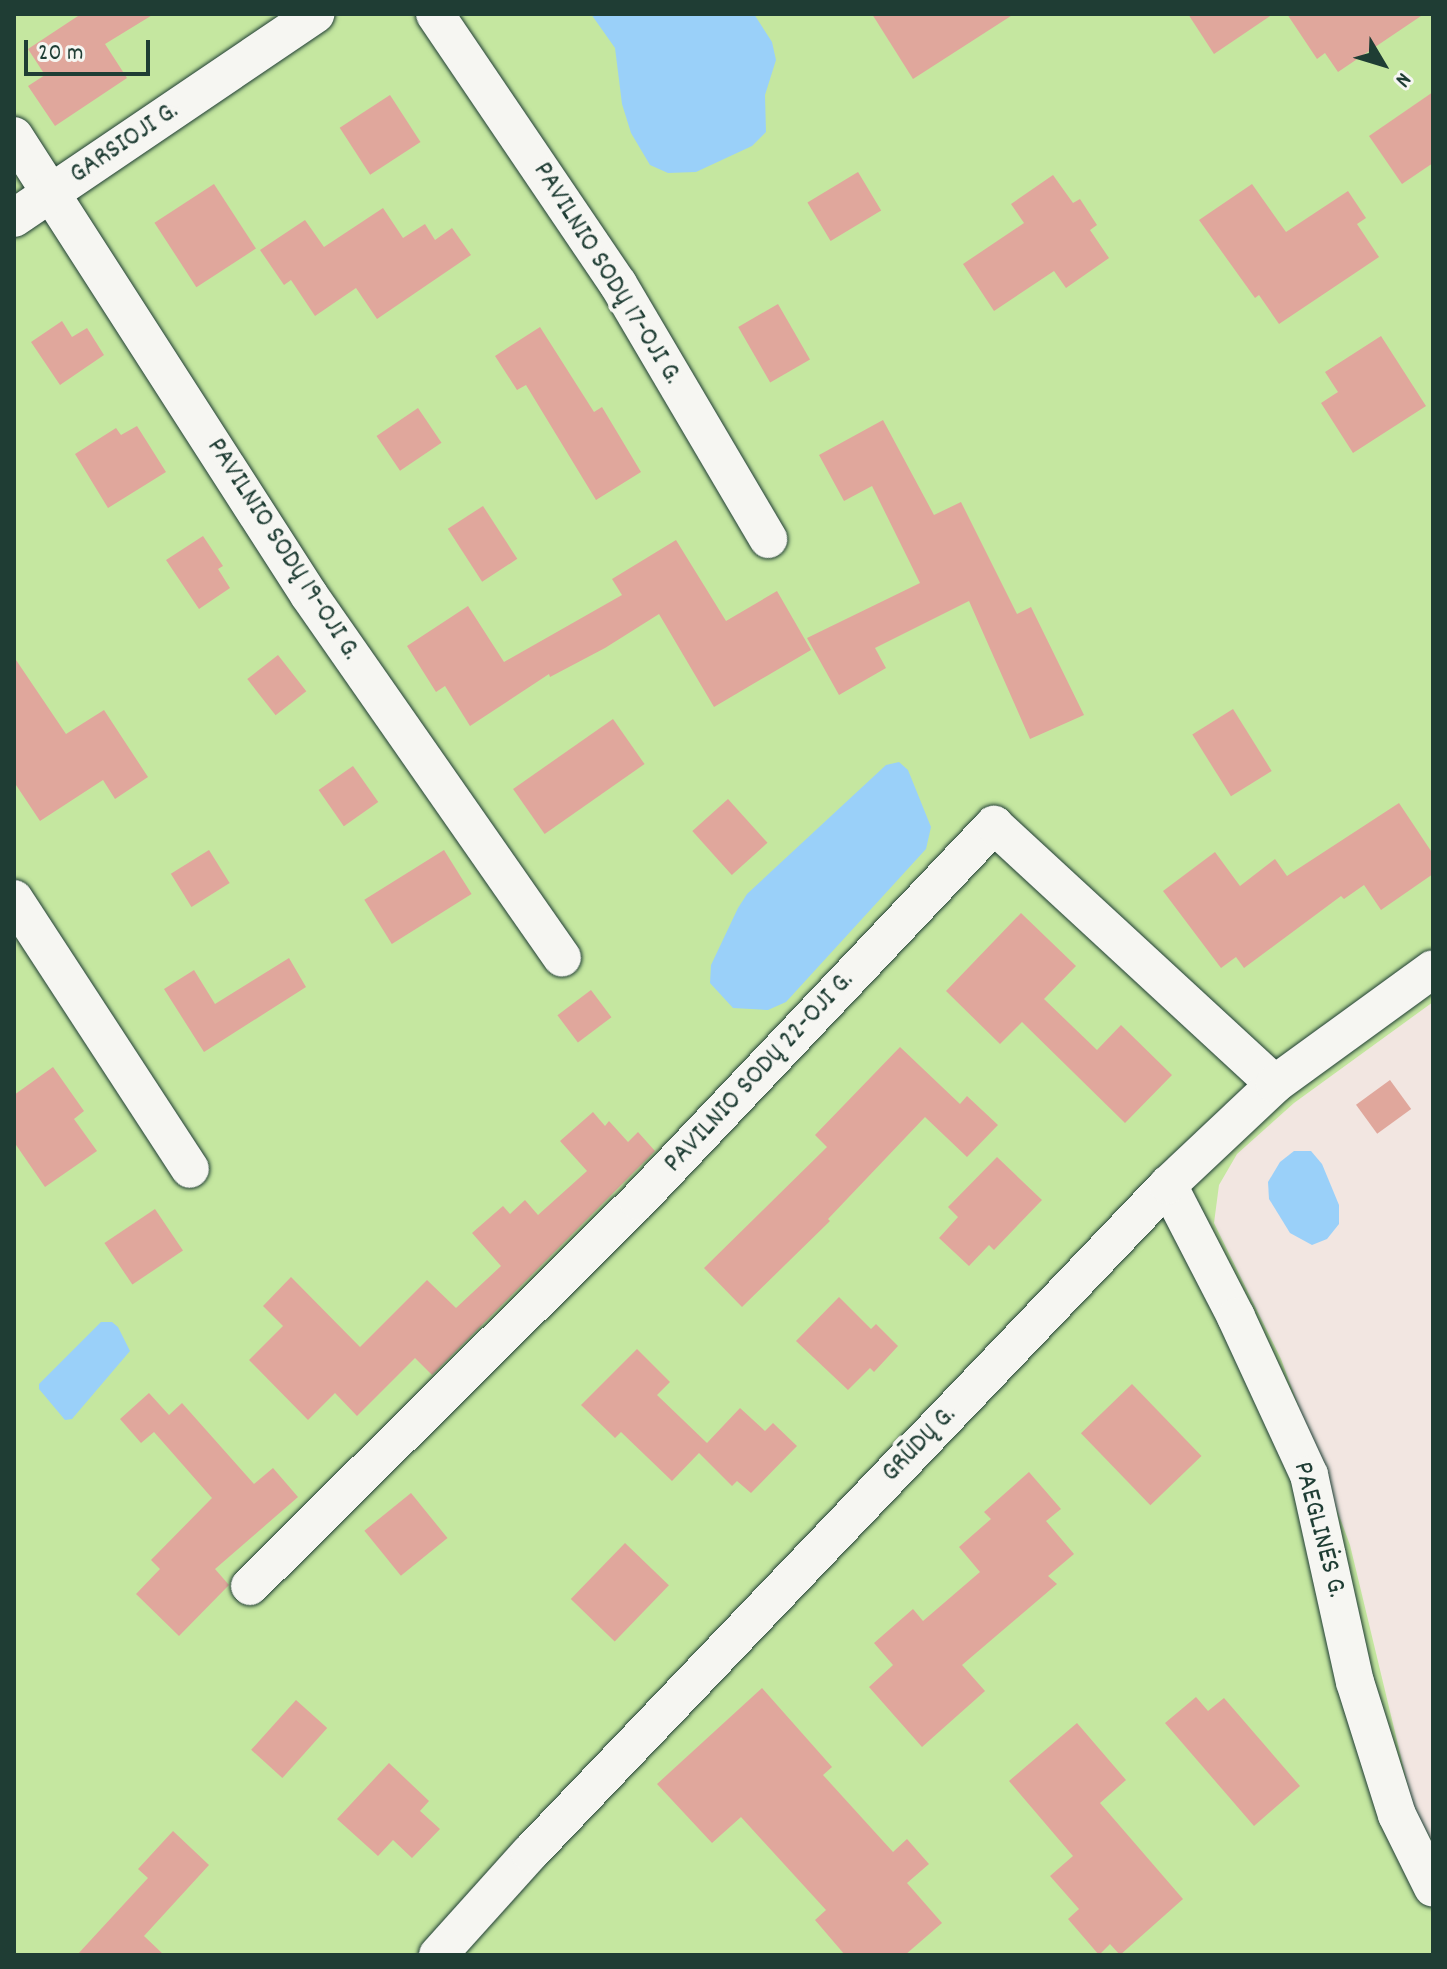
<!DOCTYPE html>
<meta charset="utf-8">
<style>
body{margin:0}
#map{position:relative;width:1447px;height:1969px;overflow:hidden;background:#f2e6e1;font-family:Dekko,sans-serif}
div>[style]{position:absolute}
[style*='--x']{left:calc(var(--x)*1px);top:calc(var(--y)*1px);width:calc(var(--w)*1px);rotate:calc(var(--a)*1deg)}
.green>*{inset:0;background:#c5e7a0}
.water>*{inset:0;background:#9ad0f9}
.building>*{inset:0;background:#e0a79c;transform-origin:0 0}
.roads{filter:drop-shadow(0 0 2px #1f3d34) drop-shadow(0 0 2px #1f3d34)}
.minor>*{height:38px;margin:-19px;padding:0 19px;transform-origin:19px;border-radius:19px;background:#f6f6f2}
span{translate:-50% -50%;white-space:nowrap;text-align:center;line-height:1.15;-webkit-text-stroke:8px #f6f6f2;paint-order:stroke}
.street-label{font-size:28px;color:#1f3d34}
.frame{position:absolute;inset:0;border:16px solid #1f3d34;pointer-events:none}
.north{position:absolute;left:1343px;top:24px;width:80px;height:80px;-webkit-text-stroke:6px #f6f6f2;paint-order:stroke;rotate:128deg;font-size:22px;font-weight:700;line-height:32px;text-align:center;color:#1f3d34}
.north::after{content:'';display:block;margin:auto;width:28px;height:36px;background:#1f3d34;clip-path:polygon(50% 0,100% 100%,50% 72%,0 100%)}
.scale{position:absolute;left:24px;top:40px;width:126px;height:36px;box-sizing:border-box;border:4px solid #1f3d34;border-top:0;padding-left:10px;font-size:24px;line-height:28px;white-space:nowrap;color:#1f3d34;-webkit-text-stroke:6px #f6f6f2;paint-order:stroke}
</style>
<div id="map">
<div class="green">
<div style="clip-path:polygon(14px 14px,1433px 14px,1433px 1002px,1294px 1103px,1237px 1154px,1219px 1185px,1214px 1223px,1281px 1359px,1350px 1545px,1413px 1807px,1433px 1843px,1433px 1955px,14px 1955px)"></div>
</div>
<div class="water">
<div style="clip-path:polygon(591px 14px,754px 14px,772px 42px,776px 60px,765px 95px,766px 132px,752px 146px,696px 172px,668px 173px,650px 165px,631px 133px,622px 104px,615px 48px)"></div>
<div style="clip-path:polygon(899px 762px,908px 770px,931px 827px,926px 849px,786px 1002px,768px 1010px,733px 1008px,710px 983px,711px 965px,738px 908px,747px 894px,886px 765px)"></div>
<div style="clip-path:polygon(1294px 1151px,1311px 1151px,1322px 1164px,1339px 1205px,1339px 1224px,1327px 1239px,1312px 1245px,1290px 1233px,1269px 1199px,1268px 1182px,1280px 1162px)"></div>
<div style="clip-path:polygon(101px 1322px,112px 1322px,118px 1327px,130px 1351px,72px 1419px,65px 1420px,39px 1389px,39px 1384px)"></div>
</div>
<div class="building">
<div style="clip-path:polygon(81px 14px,154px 14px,105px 44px,127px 78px,55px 126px,28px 86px,45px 75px,28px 49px)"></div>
<div style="clip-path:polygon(872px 14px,1014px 14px,913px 79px)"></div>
<div style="clip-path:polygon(1188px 14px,1273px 14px,1214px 54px)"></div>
<div style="clip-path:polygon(1287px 14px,1424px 14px,1338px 72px,1325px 53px,1317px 59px)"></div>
<div style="clip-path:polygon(1433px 92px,1433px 163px,1402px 184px,1369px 136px)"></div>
<div style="left:390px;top:95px;width:56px;height:60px;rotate:57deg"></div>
<div style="left:858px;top:172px;width:45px;height:59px;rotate:59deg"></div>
<div style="clip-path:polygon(1053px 175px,1073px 203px,1080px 199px,1097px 225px,1090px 230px,1109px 258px,1066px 288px,1054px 271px,994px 311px,963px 264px,1024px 223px,1011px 204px)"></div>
<div style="left:214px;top:184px;width:77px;height:71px;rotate:57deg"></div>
<div style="clip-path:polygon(1252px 184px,1286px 232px,1348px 191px,1366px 218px,1357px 224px,1379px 257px,1279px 324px,1259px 295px,1255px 298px,1199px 220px)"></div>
<div style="clip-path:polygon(383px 208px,403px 238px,425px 224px,435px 240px,452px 228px,471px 255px,377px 319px,356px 288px,315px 316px,291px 280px,284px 285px,260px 250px,305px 220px,324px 247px)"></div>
<div style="left:778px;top:304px;width:64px;height:46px;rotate:60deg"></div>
<div style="clip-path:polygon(62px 321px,72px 337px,87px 328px,104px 355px,60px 385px,31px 342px)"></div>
<div style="clip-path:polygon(540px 327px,594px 412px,602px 407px,641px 472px,596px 500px,526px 385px,517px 390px,495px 356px)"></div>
<div style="clip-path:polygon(1381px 336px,1426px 406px,1353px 453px,1321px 403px,1338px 392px,1325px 372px)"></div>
<div style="left:418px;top:408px;width:42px;height:50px;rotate:56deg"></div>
<div style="clip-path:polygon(883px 420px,934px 515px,961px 502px,1017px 614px,1031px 607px,1084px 715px,1030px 739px,969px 601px,875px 648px,886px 668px,839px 695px,807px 638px,920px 583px,872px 486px,844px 501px,819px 455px)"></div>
<div style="clip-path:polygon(137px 426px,166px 472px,108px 508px,75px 454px,116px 428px,121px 435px)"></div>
<div style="left:483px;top:506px;width:63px;height:42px;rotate:57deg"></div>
<div style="clip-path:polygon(203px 536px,223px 566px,218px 569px,230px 588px,199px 609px,166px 560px)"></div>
<div style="clip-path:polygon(676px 540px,726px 621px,777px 591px,811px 650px,714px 707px,659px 614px,605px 648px,550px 677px,549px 674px,470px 726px,445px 686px,436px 692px,407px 646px,468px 606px,504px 662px,622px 595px,612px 579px)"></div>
<div style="left:278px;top:655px;width:46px;height:39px;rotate:52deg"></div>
<div style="clip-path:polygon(14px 657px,66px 734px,104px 710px,148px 777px,115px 799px,103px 780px,40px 821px,14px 782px)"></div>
<div style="left:1233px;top:709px;width:73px;height:48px;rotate:58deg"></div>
<div style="left:613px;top:719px;width:55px;height:122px;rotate:55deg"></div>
<div style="left:353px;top:766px;width:44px;height:42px;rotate:55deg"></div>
<div style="left:728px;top:799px;width:59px;height:48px;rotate:48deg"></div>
<div style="clip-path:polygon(1399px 803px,1433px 854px,1433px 874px,1381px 910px,1364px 885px,1344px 899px,1341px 896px,1244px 968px,1236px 957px,1221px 968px,1163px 891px,1215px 852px,1240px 886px,1275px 859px,1287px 876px)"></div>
<div style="left:209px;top:850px;width:39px;height:45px;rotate:58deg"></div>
<div style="left:444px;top:850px;width:52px;height:94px;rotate:58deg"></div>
<div style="clip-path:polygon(1021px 913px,1076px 966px,1044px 999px,1097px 1050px,1121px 1025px,1172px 1075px,1125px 1123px,1022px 1022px,1000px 1044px,946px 991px)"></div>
<div style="clip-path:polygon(289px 958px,306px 987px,204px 1052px,164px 989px,194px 970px,215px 1004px)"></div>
<div style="left:591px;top:990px;width:34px;height:42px;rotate:53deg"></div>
<div style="clip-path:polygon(900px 1047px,960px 1104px,967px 1096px,998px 1125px,967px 1157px,925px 1117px,828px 1219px,830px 1221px,742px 1307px,704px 1268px,827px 1147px,815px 1135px)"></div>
<div style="clip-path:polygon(53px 1067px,84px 1111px,74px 1119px,97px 1151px,45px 1187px,14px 1142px,14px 1095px)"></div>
<div style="left:1390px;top:1080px;width:36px;height:42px;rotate:54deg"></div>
<div style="clip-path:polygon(593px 1112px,605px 1126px,609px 1121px,628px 1142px,638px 1132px,655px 1151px,432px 1375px,415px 1358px,357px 1416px,335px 1393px,308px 1420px,249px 1360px,283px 1326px,263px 1306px,291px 1277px,360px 1347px,427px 1280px,456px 1308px,501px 1266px,472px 1233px,503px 1206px,510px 1214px,525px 1200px,538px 1215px,587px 1171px,560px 1141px)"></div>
<div style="clip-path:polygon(997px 1157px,1042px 1200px,994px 1250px,989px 1245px,969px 1266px,939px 1238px,958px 1217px,948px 1207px)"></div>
<div style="left:155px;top:1209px;width:50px;height:61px;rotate:56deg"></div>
<div style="clip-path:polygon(839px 1297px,871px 1329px,876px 1324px,898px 1346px,874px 1372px,870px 1368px,848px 1390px,796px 1341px)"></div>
<div style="clip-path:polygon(637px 1349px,670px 1382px,657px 1395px,707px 1443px,740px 1408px,765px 1431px,773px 1423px,797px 1446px,751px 1493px,737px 1481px,732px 1486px,699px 1453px,672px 1481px,621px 1432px,615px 1438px,581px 1405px)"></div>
<div style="left:1132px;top:1384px;width:100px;height:71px;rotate:46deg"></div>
<div style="clip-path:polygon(149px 1393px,169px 1415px,182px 1403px,254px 1484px,273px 1468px,298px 1497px,215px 1569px,229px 1585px,179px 1636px,136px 1594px,160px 1569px,151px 1560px,212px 1498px,154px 1432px,141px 1443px,120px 1419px)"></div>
<div style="clip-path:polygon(1029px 1472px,1061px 1509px,1046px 1521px,1074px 1554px,1048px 1576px,1057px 1584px,962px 1665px,985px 1691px,922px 1747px,869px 1687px,893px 1665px,874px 1643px,913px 1609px,923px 1621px,980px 1572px,959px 1547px,991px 1519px,984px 1512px)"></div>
<div style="left:411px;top:1493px;width:58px;height:60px;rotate:51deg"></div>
<div style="left:625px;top:1543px;width:61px;height:78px;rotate:44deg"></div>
<div style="clip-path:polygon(762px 1688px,832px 1767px,823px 1775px,893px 1852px,907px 1839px,929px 1864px,907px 1883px,942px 1923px,905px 1955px,845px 1955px,815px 1920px,826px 1910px,741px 1817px,712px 1843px,657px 1784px)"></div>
<div style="clip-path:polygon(1196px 1697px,1208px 1711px,1224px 1698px,1300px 1786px,1254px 1826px,1165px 1723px)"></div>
<div style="left:296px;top:1700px;width:42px;height:67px;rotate:42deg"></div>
<div style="clip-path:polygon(1077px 1723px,1126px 1780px,1100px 1803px,1183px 1899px,1120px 1955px,1110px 1944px,1099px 1955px,1068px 1919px,1079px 1909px,1050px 1876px,1073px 1856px,1009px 1781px)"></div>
<div style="clip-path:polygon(389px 1763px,429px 1801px,420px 1811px,440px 1829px,412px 1858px,393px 1840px,378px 1856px,337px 1819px)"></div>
<div style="clip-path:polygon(173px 1831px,209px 1865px,144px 1936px,164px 1955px,77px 1955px,148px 1878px,138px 1869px)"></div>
</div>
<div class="roads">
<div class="minor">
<div style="--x:435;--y:14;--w:326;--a:55.9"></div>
<div style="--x:618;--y:284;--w:296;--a:59.5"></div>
<div style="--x:14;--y:136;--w:546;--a:57.27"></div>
<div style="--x:309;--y:595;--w:442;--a:55.1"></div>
<div style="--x:14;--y:218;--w:364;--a:-34.1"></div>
<div style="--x:14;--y:899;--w:322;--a:56.9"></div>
<div style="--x:1168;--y:1185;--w:148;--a:62.7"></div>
<div style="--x:1236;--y:1317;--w:174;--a:65.2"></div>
<div style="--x:1309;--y:1475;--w:212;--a:77.5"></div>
<div style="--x:1355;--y:1682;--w:139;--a:72.5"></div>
<div style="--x:1397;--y:1815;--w:81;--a:63.7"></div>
<div style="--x:250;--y:1586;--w:547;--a:-44.78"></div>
<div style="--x:638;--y:1201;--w:518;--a:-46.57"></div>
<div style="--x:994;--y:825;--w:382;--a:42.7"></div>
<div style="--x:438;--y:1955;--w:137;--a:-48"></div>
<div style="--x:530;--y:1853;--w:924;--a:-46.32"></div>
<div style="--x:1168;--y:1185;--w:147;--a:-43.3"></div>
<div style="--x:1275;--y:1084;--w:195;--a:-36"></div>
</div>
</div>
<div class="street-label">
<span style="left:125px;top:144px;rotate:-34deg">GARSIOJI G.</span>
<span style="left:606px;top:274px;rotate:58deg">PAVILNIO SODŲ 17-OJI G.</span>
<span style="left:282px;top:550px;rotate:57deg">PAVILNIO SODŲ 19-OJI G.</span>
<span style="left:760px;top:1073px;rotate:-47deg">PAVILNIO SODŲ 22-OJI G.</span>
<span style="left:920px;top:1445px;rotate:-46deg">GRŪDŲ G.</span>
<span style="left:1318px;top:1530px;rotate:75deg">PAEGLINĖS G.</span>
</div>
<div class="frame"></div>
<div class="north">N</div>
<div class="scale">20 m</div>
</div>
